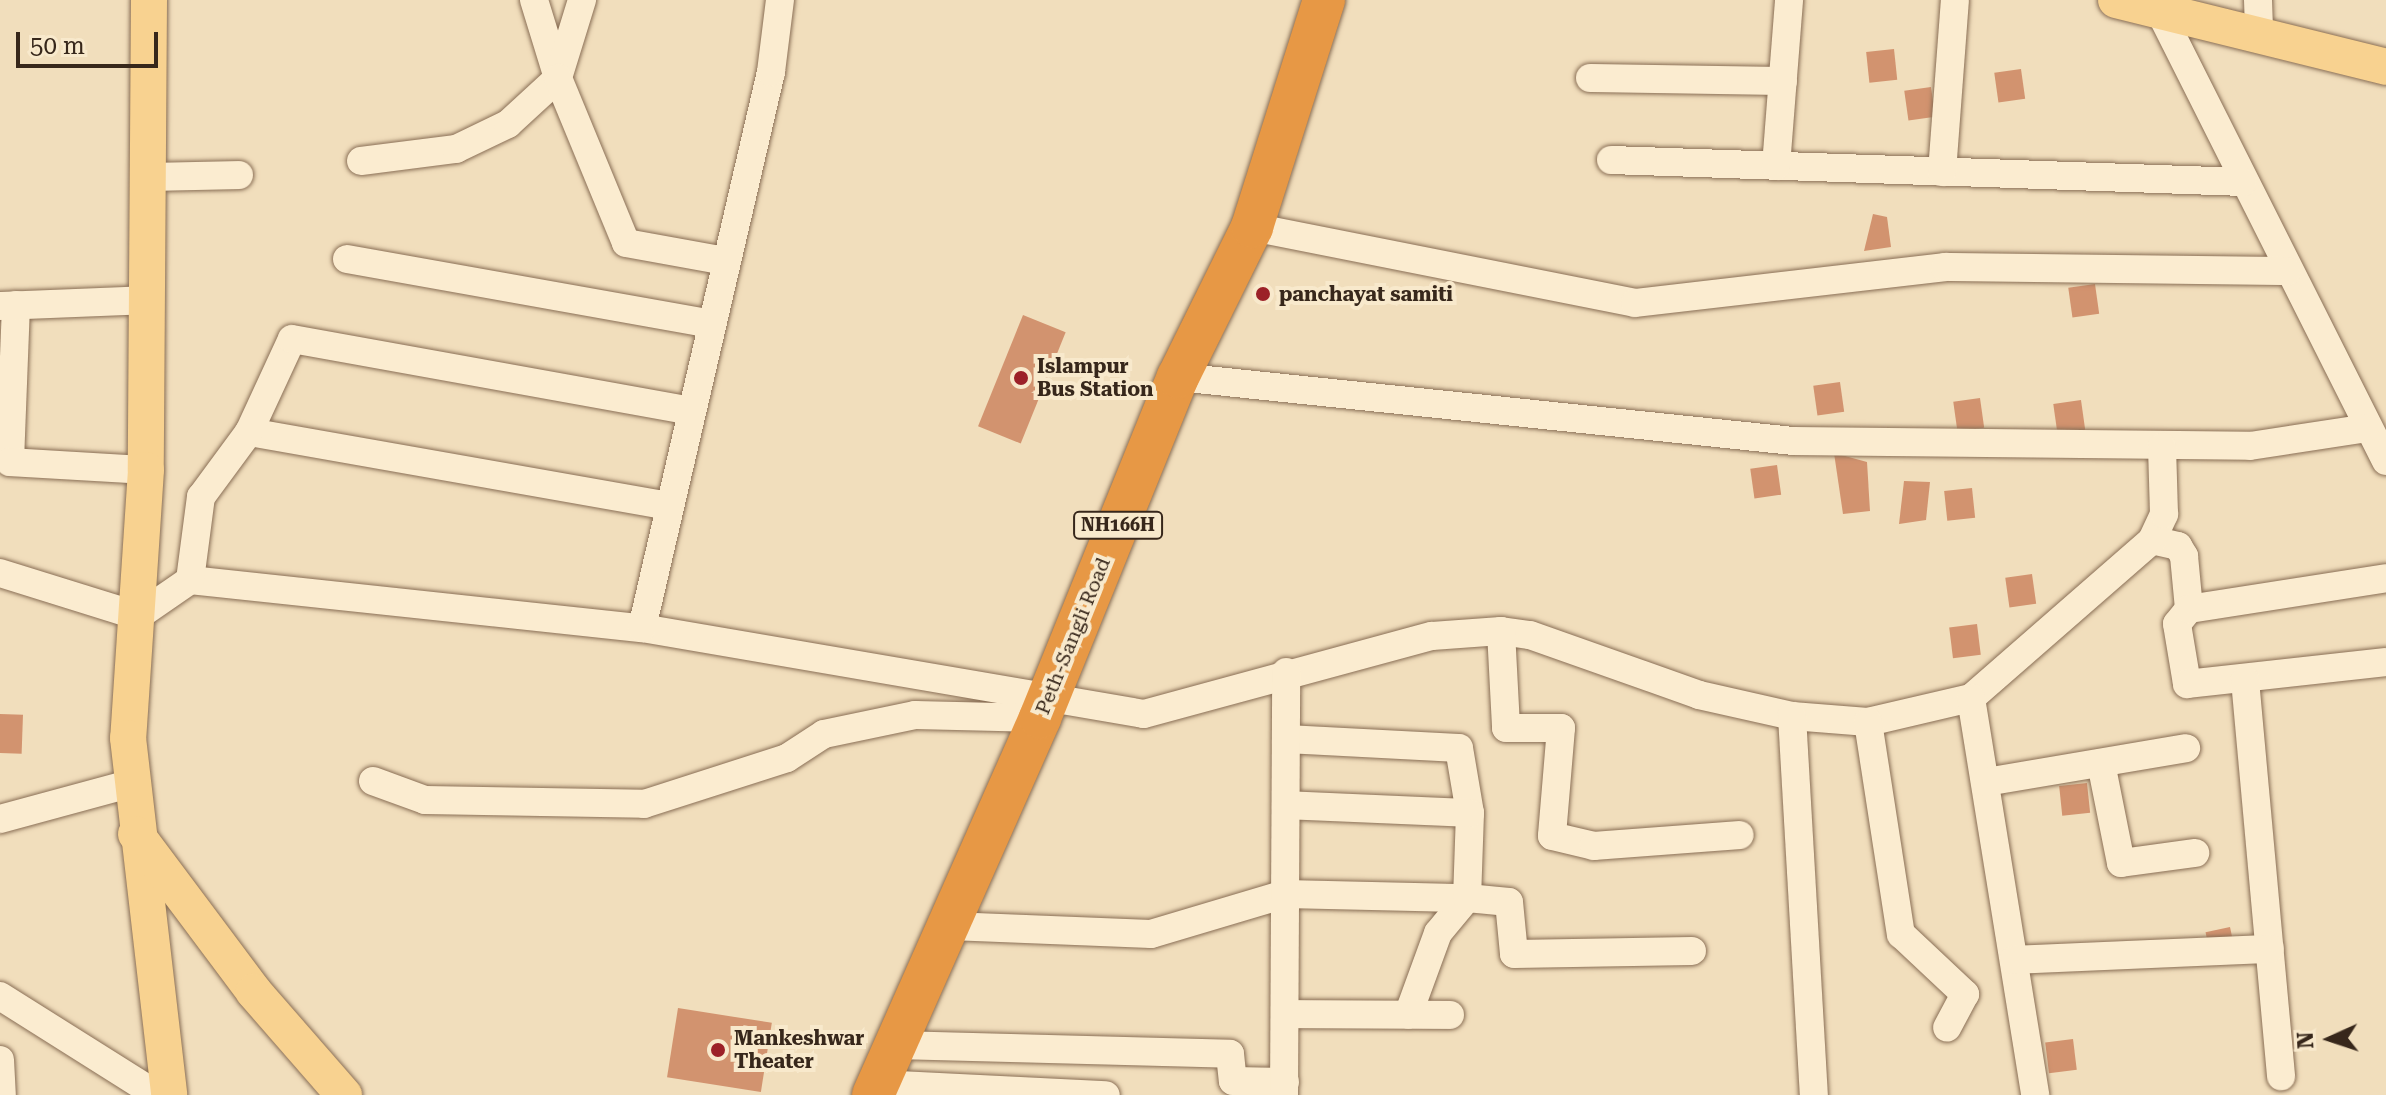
<!DOCTYPE html>
<style>
body{margin:0}
#map{position:relative;width:2386px;height:1095px;overflow:hidden;background:#f1debc;font-family:"Roboto Serif",serif}
div>[style]{position:absolute}
[style*='--x']{left:calc(var(--x)*1px);top:calc(var(--y)*1px);width:calc(var(--w)*1px);rotate:calc(var(--a)*1deg)}
.building>*{inset:0;background:#d2936f;transform-origin:0 0}
.roads{filter:drop-shadow(0 0 2px #896e55) drop-shadow(0 0 2px #896e55)}
.minor>*{height:28px;margin:-14px;padding:0 14px;transform-origin:14px;border-radius:14px;background:#fbecd0}
.major>*{height:36px;margin:-18px;padding:0 18px;transform-origin:18px;border-radius:18px;background:#f8d290}
.highway>*{height:42px;margin:-21px;padding:0 21px;transform-origin:21px;border-radius:21px;background:#e79845}
.dots>*{width:22px;height:22px;translate:-50% -50%;box-sizing:border-box;border:4px solid #f8e9cc;border-radius:50%}
span{translate:-50% -50%;white-space:nowrap;text-align:center;line-height:1.15;-webkit-text-stroke:8px #f8e9cc;paint-order:stroke}
.shield-label span{padding:2px 6px;background:#f8e9cc;border:2px solid;border-radius:6px;-webkit-text-stroke-width:0}
.shield-label{font-size:18px;color:#37271b;font-weight:700}
.poi-label{font-size:20px;color:#37271b;font-weight:700}
.left{translate:0 -50%;text-align:left}
.street-label{font-size:20px;color:#37271b}
.north{position:absolute;left:2290px;top:999px;width:80px;height:80px;-webkit-text-stroke:6px #f8e9cc;paint-order:stroke;rotate:267deg;font-size:22px;font-weight:700;line-height:32px;text-align:center;color:#37271b}
.north::after{content:'';display:block;margin:auto;width:28px;height:36px;background:#37271b;clip-path:polygon(50% 0,100% 100%,50% 72%,0 100%)}
.scale{position:absolute;left:16px;top:32px;width:142px;height:36px;box-sizing:border-box;border:4px solid #37271b;border-top:0;padding-left:10px;font-size:24px;line-height:28px;white-space:nowrap;color:#37271b;-webkit-text-stroke:6px #f8e9cc;paint-order:stroke}
</style>
<div id="map">
<div class="building">
<div style="left:1894px;top:49px;width:31px;height:28px;rotate:84deg"></div>
<div style="left:2021px;top:69px;width:30px;height:27px;rotate:82deg"></div>
<div style="left:1931px;top:87px;width:30px;height:27px;rotate:82deg"></div>
<div style="clip-path:polygon(1873px 214px,1887px 217px,1891px 247px,1864px 251px)"></div>
<div style="left:2095px;top:284px;width:30px;height:27px;rotate:82deg"></div>
<div style="left:1023px;top:315px;width:46px;height:120px;rotate:22deg"></div>
<div style="left:1840px;top:382px;width:30px;height:27px;rotate:82deg"></div>
<div style="left:1980px;top:398px;width:30px;height:27px;rotate:82deg"></div>
<div style="left:2081px;top:400px;width:30px;height:28px;rotate:82deg"></div>
<div style="clip-path:polygon(1834px 453px,1867px 462px,1870px 511px,1843px 514px)"></div>
<div style="left:1777px;top:465px;width:30px;height:27px;rotate:82deg"></div>
<div style="clip-path:polygon(1904px 481px,1930px 482px,1926px 520px,1899px 524px)"></div>
<div style="left:1972px;top:488px;width:30px;height:28px;rotate:84deg"></div>
<div style="left:2032px;top:574px;width:30px;height:27px;rotate:82deg"></div>
<div style="left:1977px;top:624px;width:31px;height:28px;rotate:83deg"></div>
<div style="left:0;top:714px;width:23px;height:39px;rotate:2deg"></div>
<div style="left:2087px;top:783px;width:30px;height:28px;rotate:84deg"></div>
<div style="left:2230px;top:927px;width:14px;height:25px;rotate:78deg"></div>
<div style="left:678px;top:1008px;width:95px;height:70px;rotate:9deg"></div>
<div style="left:2073px;top:1039px;width:31px;height:28px;rotate:83deg"></div>
</div>
<div class="roads">
<div class="minor">
<div style="--x:534;--y:0;--w:82;--a:72.9"></div>
<div style="--x:2154;--y:0;--w:516;--a:63.29"></div>
<div style="--x:2258;--y:0;--w:33;--a:88"></div>
<div style="--x:558;--y:78;--w:82;--a:-72.9"></div>
<div style="--x:1590;--y:78;--w:193;--a:0.9"></div>
<div style="--x:1611;--y:160;--w:632;--a:1.99"></div>
<div style="--x:361;--y:161;--w:96;--a:-7.2"></div>
<div style="--x:456;--y:149;--w:58;--a:-25.7"></div>
<div style="--x:508;--y:124;--w:68;--a:-42.6"></div>
<div style="--x:558;--y:78;--w:178;--a:67.6"></div>
<div style="--x:626;--y:243;--w:101;--a:10.3"></div>
<div style="--x:1776;--y:166;--w:167;--a:-85.5"></div>
<div style="--x:1942;--y:172;--w:172;--a:-85.7"></div>
<div style="--x:152;--y:177;--w:87;--a:-1.3"></div>
<div style="--x:1252;--y:227;--w:390;--a:11.2"></div>
<div style="--x:1635;--y:303;--w:312;--a:-6.6"></div>
<div style="--x:1945;--y:267;--w:342;--a:0.7"></div>
<div style="--x:347;--y:259;--w:370;--a:10.1"></div>
<div style="--x:16;--y:305;--w:157;--a:92.2"></div>
<div style="--x:10;--y:462;--w:136;--a:3.4"></div>
<div style="--x:0;--y:306;--w:149;--a:-2.3"></div>
<div style="--x:1178;--y:377;--w:618;--a:5.94"></div>
<div style="--x:1793;--y:441;--w:457;--a:0.6"></div>
<div style="--x:2250;--y:446;--w:119;--a:-8.7"></div>
<div style="--x:249;--y:432;--w:427;--a:10"></div>
<div style="--x:2152;--y:540;--w:27;--a:13"></div>
<div style="--x:2178;--y:546;--w:12;--a:59"></div>
<div style="--x:2184;--y:556;--w:53;--a:84.6"></div>
<div style="--x:2189;--y:609;--w:19;--a:129"></div>
<div style="--x:2177;--y:624;--w:61;--a:80.5"></div>
<div style="--x:2187;--y:684;--w:200;--a:-6.3"></div>
<div style="--x:0;--y:573;--w:145;--a:17.3"></div>
<div style="--x:138;--y:616;--w:63;--a:-34.7"></div>
<div style="--x:190;--y:580;--w:455;--a:6.1"></div>
<div style="--x:642;--y:628;--w:509;--a:9.72"></div>
<div style="--x:1144;--y:714;--w:298;--a:-15.2"></div>
<div style="--x:1432;--y:636;--w:69;--a:-4.1"></div>
<div style="--x:1501;--y:631;--w:29;--a:8"></div>
<div style="--x:1530;--y:635;--w:179;--a:19.5"></div>
<div style="--x:1699;--y:695;--w:95;--a:12.7"></div>
<div style="--x:1792;--y:716;--w:76;--a:4.5"></div>
<div style="--x:1868;--y:722;--w:106;--a:-13.1"></div>
<div style="--x:1971;--y:698;--w:240;--a:-41.1"></div>
<div style="--x:2152;--y:540;--w:29;--a:-65"></div>
<div style="--x:2164;--y:514;--w:67;--a:-91.7"></div>
<div style="--x:190;--y:580;--w:84;--a:-82.5"></div>
<div style="--x:201;--y:497;--w:81;--a:-53.6"></div>
<div style="--x:249;--y:432;--w:102;--a:-65.2"></div>
<div style="--x:292;--y:339;--w:402;--a:10.2"></div>
<div style="--x:2189;--y:609;--w:199;--a:-8.9"></div>
<div style="--x:642;--y:628;--w:571;--a:-76.94"></div>
<div style="--x:771;--y:72;--w:73;--a:-82.9"></div>
<div style="--x:1501;--y:631;--w:97;--a:87"></div>
<div style="--x:1506;--y:728;--w:55;--a:0"></div>
<div style="--x:1561;--y:728;--w:108;--a:94.8"></div>
<div style="--x:1552;--y:836;--w:43;--a:13.4"></div>
<div style="--x:1594;--y:846;--w:146;--a:-4.3"></div>
<div style="--x:2245;--y:680;--w:398;--a:84.8"></div>
<div style="--x:1971;--y:698;--w:402;--a:80.8"></div>
<div style="--x:1792;--y:716;--w:380;--a:86.7"></div>
<div style="--x:1868;--y:722;--w:215;--a:81.2"></div>
<div style="--x:1901;--y:934;--w:88;--a:43.2"></div>
<div style="--x:1965;--y:994;--w:38;--a:118"></div>
<div style="--x:1286;--y:739;--w:173;--a:3"></div>
<div style="--x:1459;--y:748;--w:66;--a:80.4"></div>
<div style="--x:1470;--y:813;--w:85;--a:92"></div>
<div style="--x:1467;--y:898;--w:45;--a:129.6"></div>
<div style="--x:1438;--y:933;--w:87;--a:110.1"></div>
<div style="--x:2101;--y:763;--w:102;--a:78.7"></div>
<div style="--x:2121;--y:863;--w:75;--a:-7.7"></div>
<div style="--x:373;--y:781;--w:55;--a:20.1"></div>
<div style="--x:425;--y:800;--w:219;--a:1"></div>
<div style="--x:644;--y:804;--w:150;--a:-17.8"></div>
<div style="--x:787;--y:758;--w:44;--a:-33"></div>
<div style="--x:824;--y:734;--w:93;--a:-11.8"></div>
<div style="--x:915;--y:715;--w:125;--a:1.4"></div>
<div style="--x:1986;--y:782;--w:203;--a:-9.6"></div>
<div style="--x:1286;--y:805;--w:184;--a:2.5"></div>
<div style="--x:0;--y:819;--w:134;--a:-15.2"></div>
<div style="--x:950;--y:926;--w:201;--a:2.3"></div>
<div style="--x:1151;--y:934;--w:140;--a:-16.6"></div>
<div style="--x:1285;--y:894;--w:182;--a:1.3"></div>
<div style="--x:1467;--y:898;--w:42;--a:5.4"></div>
<div style="--x:1509;--y:902;--w:52;--a:84.5"></div>
<div style="--x:1514;--y:954;--w:178;--a:-1"></div>
<div style="--x:2014;--y:960;--w:256;--a:-2.5"></div>
<div style="--x:0;--y:996;--w:186;--a:32.2"></div>
<div style="--x:1285;--y:1014;--w:165;--a:0.3"></div>
<div style="--x:896;--y:1045;--w:334;--a:1.5"></div>
<div style="--x:1230;--y:1054;--w:27;--a:84"></div>
<div style="--x:1233;--y:1081;--w:52;--a:1.1"></div>
<div style="--x:0;--y:1060;--w:35;--a:87"></div>
<div style="--x:878;--y:1084;--w:228;--a:2.8"></div>
<div style="--x:1284;--y:1095;--w:423;--a:-89.7"></div>
</div>
<div class="major">
<div style="--x:149;--y:0;--w:470;--a:90.4"></div>
<div style="--x:146;--y:470;--w:269;--a:93.8"></div>
<div style="--x:128;--y:738;--w:359;--a:83.4"></div>
<div style="--x:2116;--y:0;--w:278;--a:13.9"></div>
<div style="--x:136;--y:834;--w:197;--a:53.2"></div>
<div style="--x:254;--y:992;--w:137;--a:48.9"></div>
</div>
<div class="highway">
<div style="--x:873;--y:1095;--w:412;--a:-66.1"></div>
<div style="--x:1040;--y:718;--w:368;--a:-68"></div>
<div style="--x:1178;--y:377;--w:167;--a:-63.7"></div>
<div style="--x:1252;--y:227;--w:238;--a:-72.4"></div>
</div>
</div>
<div class="dots">
<div style="left:1263px;top:294px;background:#9c2128"></div>
<div style="left:1021px;top:378px;background:#9c2128"></div>
<div style="left:718px;top:1050px;background:#9c2128"></div>
</div>
<div class="shield-label">
<span style="left:1118px;top:525px">NH166H</span>
</div>
<div class="poi-label">
<span class="left" style="left:1279px;top:294px">panchayat samiti</span>
<span class="left" style="left:1037px;top:378px">Islampur<br>Bus Station</span>
<span class="left" style="left:734px;top:1050px">Mankeshwar<br>Theater</span>
</div>
<div class="street-label">
<span style="left:1073px;top:636px;rotate:-68deg">Peth-Sangli Road</span>
</div>
<div class="north">N</div>
<div class="scale">50 m</div>
</div>
